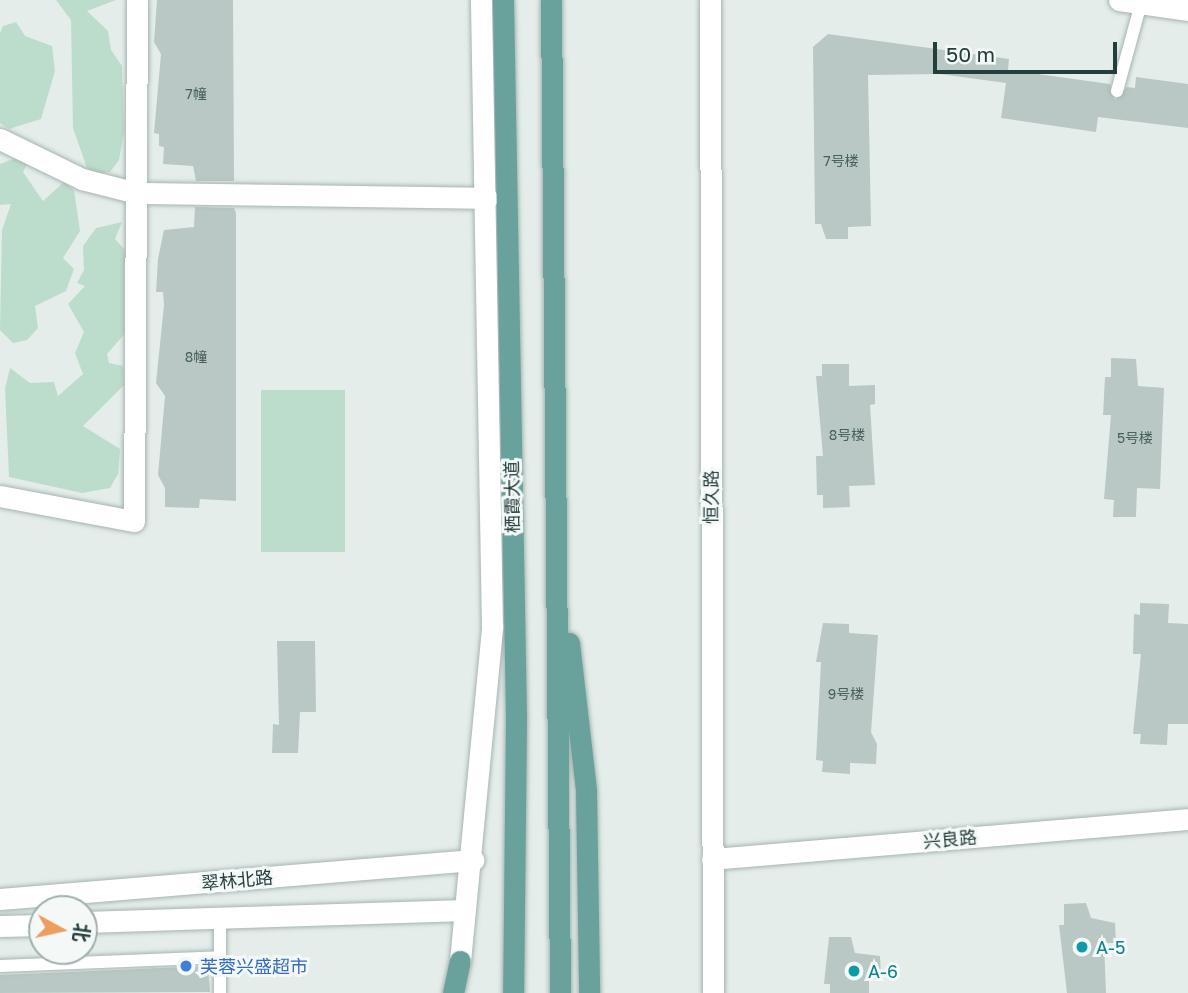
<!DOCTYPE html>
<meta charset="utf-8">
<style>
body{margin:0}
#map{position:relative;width:1188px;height:993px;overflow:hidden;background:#e4edea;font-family:"Golos Text","Noto Sans SC",sans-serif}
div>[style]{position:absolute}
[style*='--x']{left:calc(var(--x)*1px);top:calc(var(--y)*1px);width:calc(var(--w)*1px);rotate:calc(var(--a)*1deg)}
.green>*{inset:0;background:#bdddcc;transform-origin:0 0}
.building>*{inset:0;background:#b9c8c4}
.roads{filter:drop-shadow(0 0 2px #a6b5b2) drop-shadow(0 0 2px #a6b5b2)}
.service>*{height:12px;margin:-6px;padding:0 6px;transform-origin:6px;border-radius:6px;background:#fff}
.minor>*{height:21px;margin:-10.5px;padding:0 10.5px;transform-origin:10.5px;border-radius:10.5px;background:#fff}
.tertiary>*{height:21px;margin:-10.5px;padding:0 10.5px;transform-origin:10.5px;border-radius:10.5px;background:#fff}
.secondary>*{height:21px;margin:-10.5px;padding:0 10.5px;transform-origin:10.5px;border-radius:10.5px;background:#fff}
.primary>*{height:21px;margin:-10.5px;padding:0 10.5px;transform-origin:10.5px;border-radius:10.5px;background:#69a29d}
.dots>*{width:19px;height:19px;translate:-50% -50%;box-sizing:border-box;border:4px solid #f4f9f8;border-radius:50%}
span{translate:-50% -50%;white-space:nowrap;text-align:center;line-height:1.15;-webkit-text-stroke:6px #f4f9f8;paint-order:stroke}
.number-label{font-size:14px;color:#48605e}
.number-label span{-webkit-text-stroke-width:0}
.street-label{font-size:18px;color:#233e3c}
.culture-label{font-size:18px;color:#0d838f}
.left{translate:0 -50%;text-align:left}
.shop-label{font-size:18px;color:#366cbe}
.north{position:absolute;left:28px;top:895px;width:70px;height:70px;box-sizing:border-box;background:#f4f9f8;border:2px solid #a0aead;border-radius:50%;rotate:98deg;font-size:19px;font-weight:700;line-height:28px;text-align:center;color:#233e3c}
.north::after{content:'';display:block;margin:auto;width:24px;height:32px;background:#ef9d5f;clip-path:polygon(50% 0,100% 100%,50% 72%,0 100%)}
.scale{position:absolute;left:933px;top:42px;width:184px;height:32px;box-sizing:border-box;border:4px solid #233e3c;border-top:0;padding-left:9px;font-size:21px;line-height:24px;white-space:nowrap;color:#233e3c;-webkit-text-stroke:5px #f4f9f8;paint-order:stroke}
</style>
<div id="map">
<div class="green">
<div style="clip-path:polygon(56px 0,116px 0,87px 11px,108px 31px,111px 50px,122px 66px,124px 132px,119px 160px,110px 172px,94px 174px,87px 168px,73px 128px,71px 20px)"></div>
<div style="clip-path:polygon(16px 22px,25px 36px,52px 46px,55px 71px,41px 119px,9px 129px,0 123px,0 33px,3px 26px)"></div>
<div style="clip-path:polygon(16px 158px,27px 164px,23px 172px,43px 201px,64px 182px,74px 190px,80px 231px,63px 258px,74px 269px,66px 291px,35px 306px,38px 328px,27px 340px,13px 343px,0 330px,2px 230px,11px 204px,0 205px,0 164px)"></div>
<div style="clip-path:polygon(122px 222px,115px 239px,125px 250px,127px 331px,107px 354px,109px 363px,123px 366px,125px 384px,83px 426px,120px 449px,118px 474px,110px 488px,82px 493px,9px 477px,5px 388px,10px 368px,30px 383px,54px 382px,58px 396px,83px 374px,75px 353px,84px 332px,68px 304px,85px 286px,77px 283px,84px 270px,83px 246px,96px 228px)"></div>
<div style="left:345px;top:390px;width:162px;height:84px;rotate:90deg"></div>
</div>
<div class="building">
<div style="clip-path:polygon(157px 0,233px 0,234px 181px,196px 181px,193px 166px,163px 164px,164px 147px,159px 146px,159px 134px,154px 133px,161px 54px,154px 42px)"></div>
<div style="clip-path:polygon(828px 34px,1009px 59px,1008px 70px,1110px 84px,1115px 100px,1127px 87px,1135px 88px,1136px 77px,1188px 84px,1188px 128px,1098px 117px,1096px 132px,1001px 118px,1006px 83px,940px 74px,868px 75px,871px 226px,848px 227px,848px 239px,826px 239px,821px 224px,815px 224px,813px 47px)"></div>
<div style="clip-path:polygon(195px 207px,234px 208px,236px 213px,236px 501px,200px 499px,199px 508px,165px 507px,165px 488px,158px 475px,165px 396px,156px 383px,164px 305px,163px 292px,156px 292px,158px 259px,164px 230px,194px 227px)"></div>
<div style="clip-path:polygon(1111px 358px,1136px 359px,1138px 386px,1164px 388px,1160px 489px,1137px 488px,1136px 517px,1113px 517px,1114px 500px,1104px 499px,1111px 415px,1103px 415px,1105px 377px,1111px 377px)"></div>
<div style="clip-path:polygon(822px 364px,849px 364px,849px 386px,875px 385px,875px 404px,870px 405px,875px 485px,849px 486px,850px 507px,823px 508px,823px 495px,817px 495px,816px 456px,823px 456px,816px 376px,822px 376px)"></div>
<div style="clip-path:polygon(1140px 603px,1169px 604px,1168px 623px,1188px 624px,1188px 724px,1168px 724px,1167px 745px,1140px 744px,1141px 734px,1133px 734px,1141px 654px,1133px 654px,1134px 614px,1140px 615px)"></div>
<div style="clip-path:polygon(823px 623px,849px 624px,849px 633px,878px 635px,871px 732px,877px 744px,876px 764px,850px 763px,850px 774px,822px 772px,823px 761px,816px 760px,821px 662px,816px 662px)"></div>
<div style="clip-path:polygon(277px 641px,315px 641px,316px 712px,300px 712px,298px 753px,272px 753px,273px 724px,279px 725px)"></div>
<div style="clip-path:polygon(1086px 903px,1091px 918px,1115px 923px,1116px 943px,1104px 943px,1106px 993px,1067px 993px,1059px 925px,1064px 925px,1064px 904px)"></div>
<div style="clip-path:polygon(829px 937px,851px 937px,855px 953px,880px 956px,881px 977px,869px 977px,869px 993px,830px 993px,830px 984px,824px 984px)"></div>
<div style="clip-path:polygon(208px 966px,210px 992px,0 993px,0 975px)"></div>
</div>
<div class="roads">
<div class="service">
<div style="--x:1117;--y:91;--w:91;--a:-74.7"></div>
<div style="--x:0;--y:966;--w:220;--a:-2.3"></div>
<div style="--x:220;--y:993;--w:79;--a:-90"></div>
</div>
<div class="minor">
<div style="--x:710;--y:0;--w:993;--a:89.83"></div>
<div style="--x:1119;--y:0;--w:70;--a:8.2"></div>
<div style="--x:0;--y:139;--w:91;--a:26"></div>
<div style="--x:82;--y:179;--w:57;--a:14.3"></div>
<div style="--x:137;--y:193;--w:350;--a:0.8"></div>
<div style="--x:0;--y:496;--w:136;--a:10.6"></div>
<div style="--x:134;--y:521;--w:521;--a:-89.67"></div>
<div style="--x:712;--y:859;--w:478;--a:-4.8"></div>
</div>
<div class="tertiary">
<div style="--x:460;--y:961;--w:336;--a:-84.5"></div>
<div style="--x:492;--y:627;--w:627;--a:-91.01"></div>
</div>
<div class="secondary">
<div style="--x:0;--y:899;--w:475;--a:-4.7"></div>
<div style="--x:84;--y:922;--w:381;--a:-1.8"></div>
<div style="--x:0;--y:926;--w:42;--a:-1.4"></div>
</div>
<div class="primary">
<div style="--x:503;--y:0;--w:719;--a:88.96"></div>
<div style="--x:516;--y:719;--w:274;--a:90.6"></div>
<div style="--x:551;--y:0;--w:993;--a:89.48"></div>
<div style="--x:569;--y:643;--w:149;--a:83.4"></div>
<div style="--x:586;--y:791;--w:202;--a:89.1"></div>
<div style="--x:453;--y:993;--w:33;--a:-78"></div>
</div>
</div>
<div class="dots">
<div style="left:1082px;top:947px;background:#0f9aa8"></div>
<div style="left:186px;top:966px;background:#3f7fe0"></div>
<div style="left:854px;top:971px;background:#0f9aa8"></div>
</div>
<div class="number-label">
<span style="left:196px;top:94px">7幢</span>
<span style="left:841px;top:161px">7号楼</span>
<span style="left:196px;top:357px">8幢</span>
<span style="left:847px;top:435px">8号楼</span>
<span style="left:1135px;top:438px">5号楼</span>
<span style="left:846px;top:694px">9号楼</span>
</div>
<div class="street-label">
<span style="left:512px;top:497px;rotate:-91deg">栖霞大道</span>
<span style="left:711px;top:497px;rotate:-90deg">恒久路</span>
<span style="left:950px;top:839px;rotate:-5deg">兴良路</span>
<span style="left:237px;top:880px;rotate:-5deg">翠林北路</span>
</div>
<div class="culture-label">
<span class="left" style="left:1096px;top:947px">A-5</span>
<span class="left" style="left:868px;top:971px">A-6</span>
</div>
<div class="shop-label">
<span class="left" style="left:200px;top:966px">芙蓉兴盛超市</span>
</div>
<div class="north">北</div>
<div class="scale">50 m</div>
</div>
